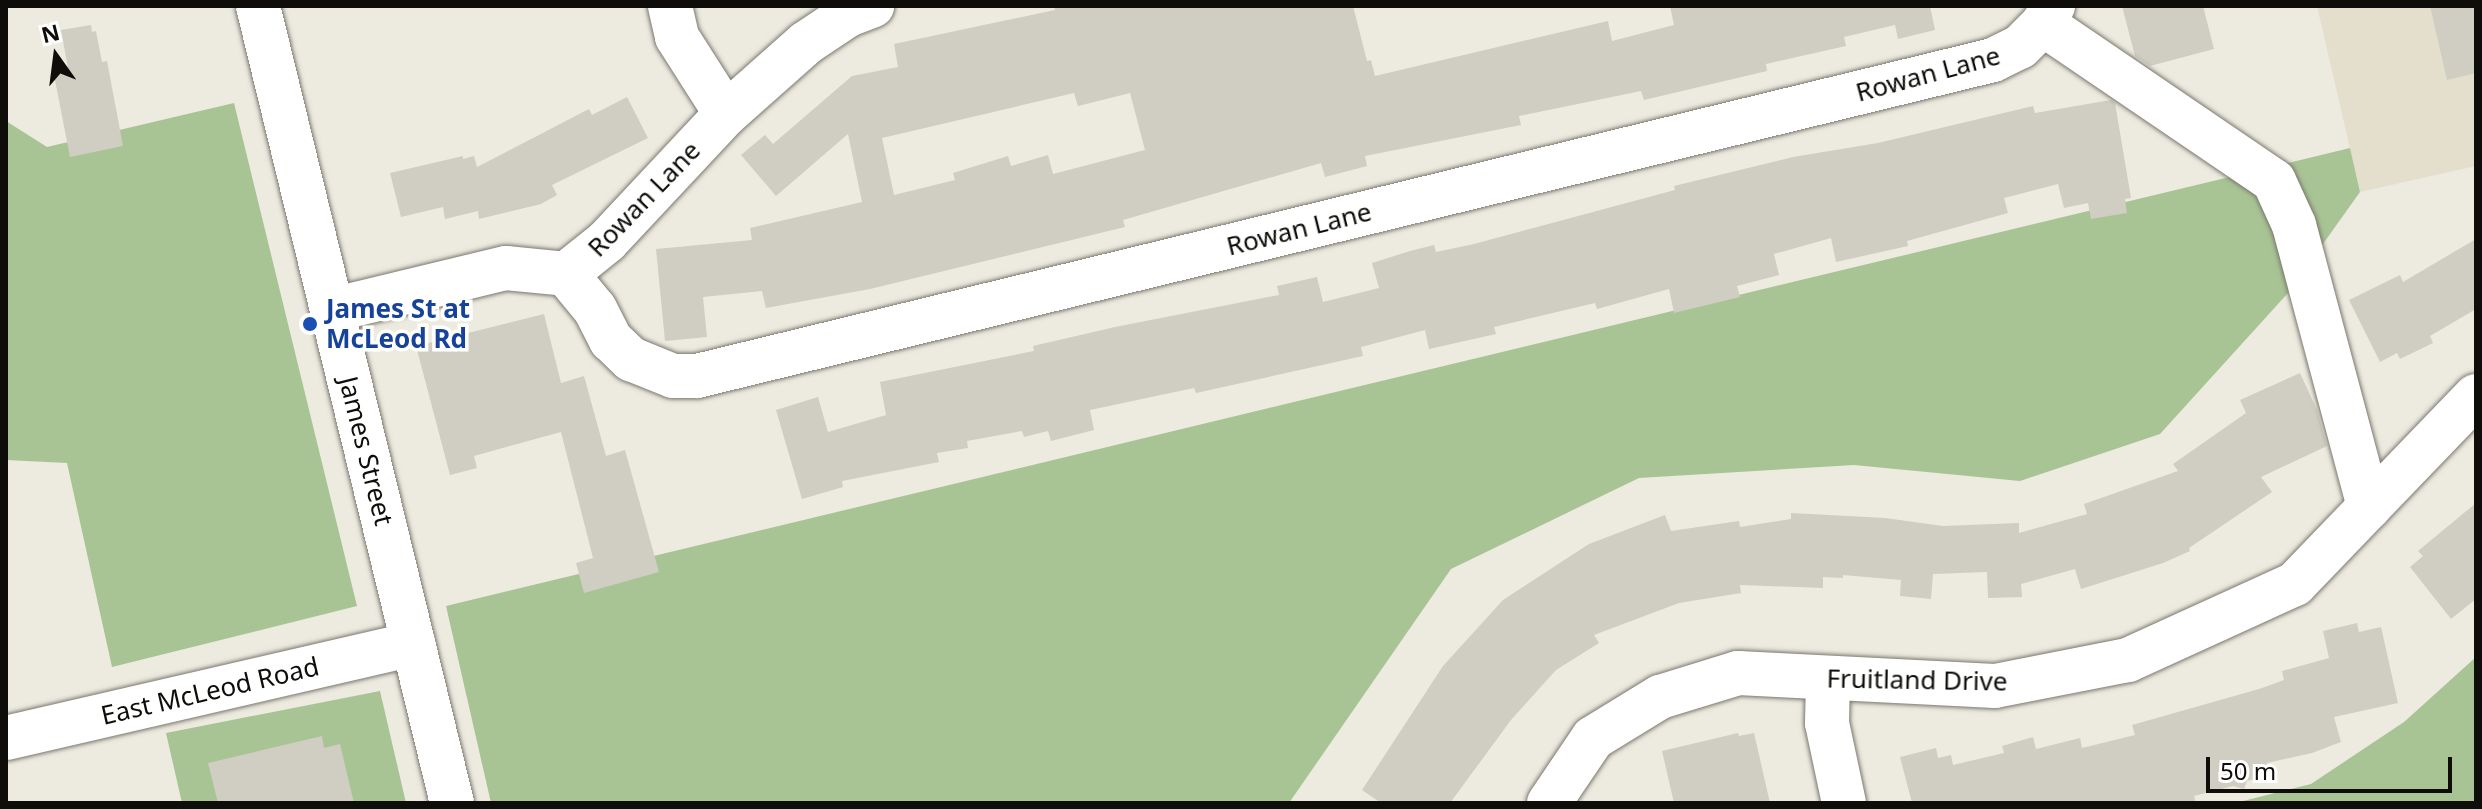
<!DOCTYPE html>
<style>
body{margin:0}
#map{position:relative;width:2482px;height:809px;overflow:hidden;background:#edeae0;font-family:"Noto Sans",sans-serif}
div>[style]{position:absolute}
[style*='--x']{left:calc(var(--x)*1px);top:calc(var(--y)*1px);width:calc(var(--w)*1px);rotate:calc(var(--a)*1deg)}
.built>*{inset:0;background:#e4dfcd}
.green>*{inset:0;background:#a8c494}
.building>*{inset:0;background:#d0cdc2}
.roads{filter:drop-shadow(0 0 2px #7b786e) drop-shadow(0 0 2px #7b786e)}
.minor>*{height:44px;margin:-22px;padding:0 22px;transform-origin:22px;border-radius:22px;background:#fff}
.major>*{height:44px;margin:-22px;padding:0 22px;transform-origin:22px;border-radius:22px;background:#fff}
.dots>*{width:22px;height:22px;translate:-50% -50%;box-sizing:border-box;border:4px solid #fff;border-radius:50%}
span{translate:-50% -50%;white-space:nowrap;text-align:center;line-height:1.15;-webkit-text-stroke:7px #fff;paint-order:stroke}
.street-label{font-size:26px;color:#0e0d09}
.transit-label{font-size:26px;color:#164399;font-weight:700}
.left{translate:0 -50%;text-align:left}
.frame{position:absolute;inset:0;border:8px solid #0e0d09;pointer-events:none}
.north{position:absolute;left:16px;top:16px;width:80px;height:80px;-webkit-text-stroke:6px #fff;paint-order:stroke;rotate:346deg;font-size:22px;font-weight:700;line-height:32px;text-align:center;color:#0e0d09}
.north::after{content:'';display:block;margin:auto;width:28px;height:36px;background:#0e0d09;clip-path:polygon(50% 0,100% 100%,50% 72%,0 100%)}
.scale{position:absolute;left:2206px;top:757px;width:246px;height:36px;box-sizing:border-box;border:4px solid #0e0d09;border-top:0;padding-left:10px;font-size:24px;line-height:28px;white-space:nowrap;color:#0e0d09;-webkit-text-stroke:6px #fff;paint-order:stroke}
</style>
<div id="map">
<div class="built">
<div style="clip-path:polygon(2317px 6px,2476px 6px,2476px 166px,2360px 192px)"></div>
</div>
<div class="green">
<div style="clip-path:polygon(234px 103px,357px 606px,112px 667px,67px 463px,6px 460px,6px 121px,47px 147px)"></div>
<div style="clip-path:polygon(2350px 148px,2360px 192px,2288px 293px,2160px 434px,2020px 481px,1854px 465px,1639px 478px,1451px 569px,1289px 803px,491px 803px,446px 606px)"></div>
<div style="clip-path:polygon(2476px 657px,2476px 803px,2235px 803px,2311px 784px,2404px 722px)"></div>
<div style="clip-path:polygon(380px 691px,406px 803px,182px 803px,166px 733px)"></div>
</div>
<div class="building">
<div style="clip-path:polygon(evenodd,1054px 6px,1353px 6px,1367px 61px,1371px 60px,1375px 76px,1608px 21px,1612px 41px,1674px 25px,1670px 6px,1930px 6px,1935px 30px,1898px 39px,1895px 25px,1844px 37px,1846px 46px,1766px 64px,1767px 71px,1644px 100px,1641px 91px,1519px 116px,1521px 125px,1365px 156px,1367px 166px,1325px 177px,1321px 163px,1123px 220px,1125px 227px,870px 289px,766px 308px,762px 291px,703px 297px,707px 337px,665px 341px,656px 249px,752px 240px,750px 228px,862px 202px,848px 134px,776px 196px,741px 155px,765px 135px,773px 144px,852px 76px,898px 67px,894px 44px,1055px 10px,1054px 6px,1074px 93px,1078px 106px,1130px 93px,1145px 150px,1053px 174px,1048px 155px,1011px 166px,1008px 156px,953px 173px,955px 180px,894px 195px,882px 138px,1074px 93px)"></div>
<div style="clip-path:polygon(2122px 6px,2203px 6px,2214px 49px,2150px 66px,2135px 56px)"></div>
<div style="clip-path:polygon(2430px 6px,2476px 6px,2476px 73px,2447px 80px)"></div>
<div style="clip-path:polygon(91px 25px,92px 32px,96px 31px,102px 62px,107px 61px,123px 146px,70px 157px,53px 70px,68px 68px,61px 30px)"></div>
<div style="clip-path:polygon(627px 97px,648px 138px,552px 185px,557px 195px,541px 204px,479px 219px,478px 211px,445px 219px,443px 207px,401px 217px,390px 173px,463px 156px,463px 159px,474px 156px,477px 167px,589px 109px,592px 115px)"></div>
<div style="clip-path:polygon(2111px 100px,2115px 103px,2131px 198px,2125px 199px,2127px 213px,2091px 219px,2088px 203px,2064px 208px,2058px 184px,2004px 198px,2008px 213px,1907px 241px,1908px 246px,1836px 262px,1831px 238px,1774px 254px,1779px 275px,1737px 286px,1740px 297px,1674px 313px,1669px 289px,1597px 309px,1595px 303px,1494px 327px,1496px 334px,1429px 349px,1425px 330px,1361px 347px,1363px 356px,1196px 393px,1194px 388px,1090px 410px,1094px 430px,1051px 441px,1048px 431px,1024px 437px,1022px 431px,967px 441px,968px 448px,937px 453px,939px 462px,842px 481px,843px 487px,802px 499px,776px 410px,818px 397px,828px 432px,886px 415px,880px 382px,1034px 351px,1033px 346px,1115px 327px,1279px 295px,1277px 286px,1317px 277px,1323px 302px,1379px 288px,1372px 263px,1410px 251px,1434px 245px,1436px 252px,1474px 244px,1675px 190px,1674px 186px,1793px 157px,1878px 143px,2033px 106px,2035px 113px)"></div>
<div style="clip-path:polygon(2476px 239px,2476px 309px,2430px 336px,2433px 343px,2400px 359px,2397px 353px,2380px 362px,2349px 300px,2400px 275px,2403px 282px)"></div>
<div style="clip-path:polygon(544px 314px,561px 383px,584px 376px,606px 456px,625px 450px,659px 572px,584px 593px,576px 563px,593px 558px,561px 432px,474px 456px,477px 468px,450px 475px,416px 346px)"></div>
<div style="clip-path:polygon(2300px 373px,2317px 410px,2327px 446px,2261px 477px,2272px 492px,2189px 548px,2190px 551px,2163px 563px,2081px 589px,2075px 569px,2021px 584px,2022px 597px,1988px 598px,1987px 572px,1933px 574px,1931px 599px,1900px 596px,1901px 580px,1843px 575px,1843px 578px,1823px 577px,1823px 588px,1740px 585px,1741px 593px,1679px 603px,1594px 635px,1599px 643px,1556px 670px,1511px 720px,1450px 803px,1381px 803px,1362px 790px,1443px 666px,1503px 600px,1589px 544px,1665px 515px,1671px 531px,1739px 521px,1740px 527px,1791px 519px,1791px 513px,1885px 518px,1943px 526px,2019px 523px,2019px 533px,2087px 514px,2084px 504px,2178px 471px,2173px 464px,2246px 413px,2240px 400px)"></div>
<div style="clip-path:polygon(2476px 503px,2476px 599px,2451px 619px,2410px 567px,2423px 556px,2418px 551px)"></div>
<div style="clip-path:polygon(2357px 623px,2359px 632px,2381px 627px,2398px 703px,2334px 717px,2341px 742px,2312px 753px,2267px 763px,2270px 775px,2247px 781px,2244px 789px,2233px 786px,2194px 796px,2196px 803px,1912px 803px,1900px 757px,1936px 748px,1938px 758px,1951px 755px,1953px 765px,2004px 753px,2002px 746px,2033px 737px,2036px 749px,2080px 738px,2082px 748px,2135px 735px,2132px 725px,2259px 689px,2284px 680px,2282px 671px,2329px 658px,2323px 631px)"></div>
<div style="clip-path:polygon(1738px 733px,1739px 736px,1754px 733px,1770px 803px,1674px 803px,1662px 751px)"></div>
<div style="clip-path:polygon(322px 736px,324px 748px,340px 744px,354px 803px,218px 803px,208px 763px)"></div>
</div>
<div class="roads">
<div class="minor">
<div style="--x:670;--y:6;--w:32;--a:77"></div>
<div style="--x:677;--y:37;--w:91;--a:57.5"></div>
<div style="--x:2043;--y:24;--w:279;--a:34.2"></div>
<div style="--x:2274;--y:181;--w:48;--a:65.6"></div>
<div style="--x:2294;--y:225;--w:292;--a:75.1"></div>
<div style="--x:566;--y:274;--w:53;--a:-38.8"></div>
<div style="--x:607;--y:241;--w:174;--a:-46.9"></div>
<div style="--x:726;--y:114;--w:107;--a:-41.6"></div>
<div style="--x:806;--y:43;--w:50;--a:-33.7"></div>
<div style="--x:848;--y:15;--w:26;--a:-21"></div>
<div style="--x:332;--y:310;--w:179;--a:-13.6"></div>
<div style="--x:506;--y:268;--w:60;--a:5.7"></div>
<div style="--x:566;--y:274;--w:45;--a:50.4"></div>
<div style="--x:595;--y:309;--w:35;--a:63"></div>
<div style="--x:611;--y:340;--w:28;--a:44"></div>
<div style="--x:631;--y:359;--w:45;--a:22"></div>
<div style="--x:673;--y:376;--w:24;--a:0"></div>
<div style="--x:697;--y:376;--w:1334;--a:-13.7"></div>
<div style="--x:1993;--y:60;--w:30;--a:-26"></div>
<div style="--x:2020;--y:47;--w:33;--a:-45"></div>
<div style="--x:2043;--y:24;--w:21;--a:-61"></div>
<div style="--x:1828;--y:679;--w:44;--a:91.3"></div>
<div style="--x:1827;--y:723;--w:82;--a:78"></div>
<div style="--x:6;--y:738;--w:418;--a:-13"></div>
<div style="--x:1549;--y:803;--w:78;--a:-55.9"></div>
<div style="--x:1593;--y:738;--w:79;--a:-31.5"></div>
<div style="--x:1660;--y:697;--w:82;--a:-17.1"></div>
<div style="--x:1738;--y:673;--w:257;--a:2.9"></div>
<div style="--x:1995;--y:686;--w:136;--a:-11.1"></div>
<div style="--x:2128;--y:660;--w:183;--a:-24.5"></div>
<div style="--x:2295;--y:584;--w:261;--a:-46.1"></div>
</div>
<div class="major">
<div style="--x:258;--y:6;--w:820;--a:76.32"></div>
</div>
</div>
<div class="dots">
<div style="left:310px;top:324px;background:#1a4fb4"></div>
</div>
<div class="street-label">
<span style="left:1928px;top:74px;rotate:-15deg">Rowan Lane</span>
<span style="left:644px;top:199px;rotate:-46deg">Rowan Lane</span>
<span style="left:1299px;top:229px;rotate:-14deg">Rowan Lane</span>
<span style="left:366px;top:451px;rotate:76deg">James Street</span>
<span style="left:1917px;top:680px;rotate:1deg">Fruitland Drive</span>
<span style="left:210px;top:691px;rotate:-13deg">East McLeod Road</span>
</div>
<div class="transit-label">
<span class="left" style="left:326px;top:324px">James St at<br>McLeod Rd</span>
</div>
<div class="frame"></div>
<div class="north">N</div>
<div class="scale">50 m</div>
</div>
